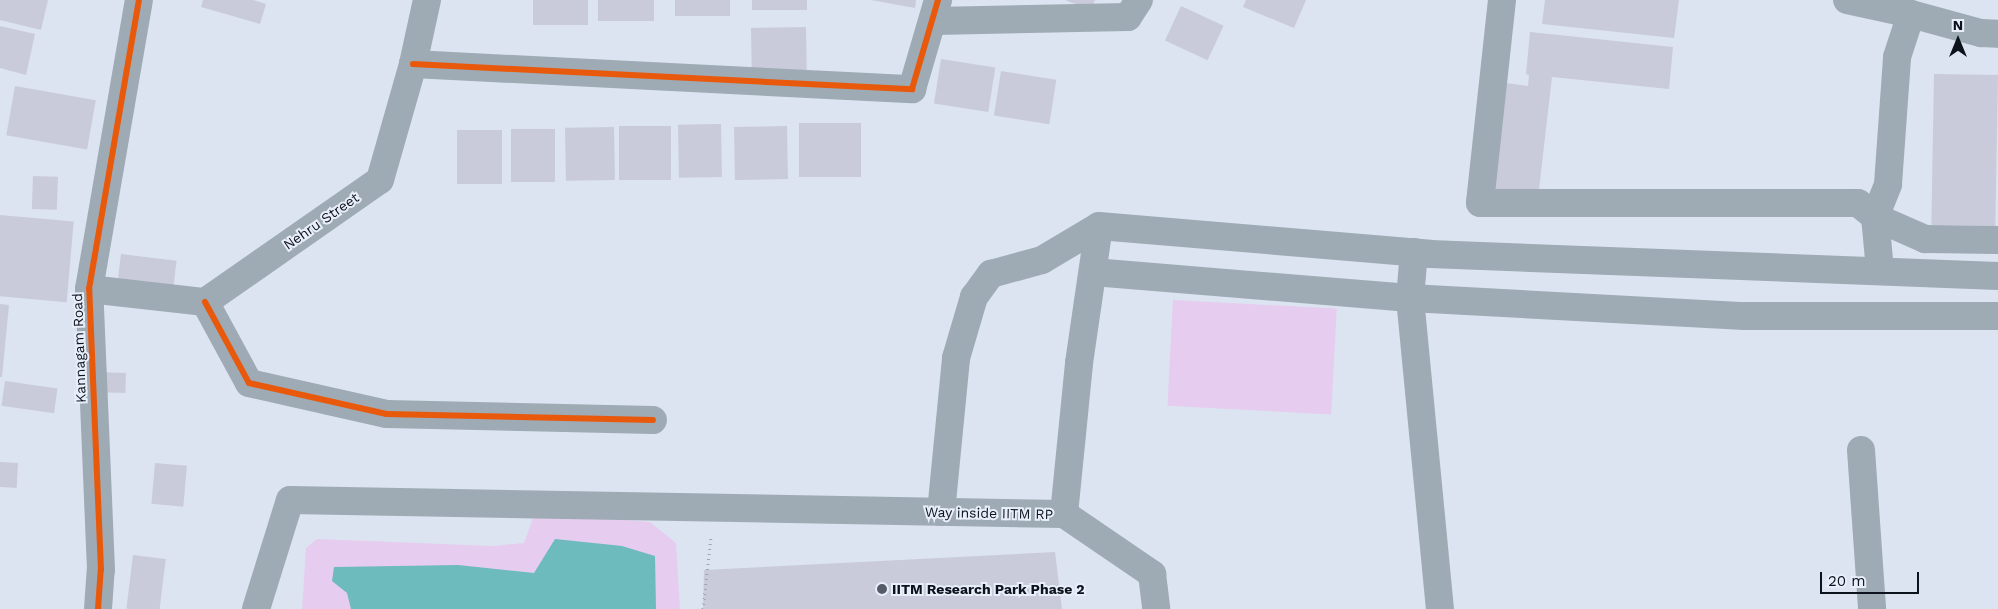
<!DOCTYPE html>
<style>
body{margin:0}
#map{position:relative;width:1998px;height:609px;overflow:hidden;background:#dce4f1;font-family:"Work Sans",sans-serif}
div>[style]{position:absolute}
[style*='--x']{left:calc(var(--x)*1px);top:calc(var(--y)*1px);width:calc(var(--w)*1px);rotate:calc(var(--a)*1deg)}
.green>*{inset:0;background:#e6ccef;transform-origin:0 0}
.water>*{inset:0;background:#6dbbbc}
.building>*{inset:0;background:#c9cbda;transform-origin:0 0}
.path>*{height:3px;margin-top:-1.5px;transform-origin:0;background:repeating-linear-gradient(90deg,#9ba6af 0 1px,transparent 0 5px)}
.minor>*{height:28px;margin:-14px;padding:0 14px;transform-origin:14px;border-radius:14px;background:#9eaab4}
.cycleway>*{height:6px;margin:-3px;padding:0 3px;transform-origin:3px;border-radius:3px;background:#e8590c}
.dots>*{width:14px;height:14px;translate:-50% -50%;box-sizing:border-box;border:2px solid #e8effb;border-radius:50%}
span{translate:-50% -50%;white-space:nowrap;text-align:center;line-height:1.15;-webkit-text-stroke:4px #e8effb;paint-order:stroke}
.street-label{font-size:14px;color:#0d131d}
.poi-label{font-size:14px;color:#0d131d;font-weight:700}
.left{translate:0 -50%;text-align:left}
.north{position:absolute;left:1933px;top:15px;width:50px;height:50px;-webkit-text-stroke:4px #e8effb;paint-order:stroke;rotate:0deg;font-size:14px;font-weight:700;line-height:20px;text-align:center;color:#0d131d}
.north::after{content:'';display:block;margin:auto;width:18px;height:22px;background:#0d131d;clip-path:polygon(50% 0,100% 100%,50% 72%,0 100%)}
.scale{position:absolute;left:1820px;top:572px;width:99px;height:22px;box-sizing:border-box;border:2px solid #0d131d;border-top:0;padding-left:6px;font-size:15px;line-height:18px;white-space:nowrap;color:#0d131d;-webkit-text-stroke:4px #e8effb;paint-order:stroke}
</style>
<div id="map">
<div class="green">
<div style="left:1173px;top:300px;width:164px;height:106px;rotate:3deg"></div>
<div style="clip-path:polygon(554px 514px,650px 522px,676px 543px,680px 609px,302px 609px,306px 548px,317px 539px,493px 546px,524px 543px,533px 518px)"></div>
</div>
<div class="water">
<div style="clip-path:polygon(555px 539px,622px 546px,655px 556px,656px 609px,351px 609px,347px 593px,332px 581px,334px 567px,458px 565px,534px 573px)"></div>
</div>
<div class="building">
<div style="clip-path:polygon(0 0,48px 0,41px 30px,0 20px)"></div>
<div style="clip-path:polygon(203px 0,253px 0,266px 4px,260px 24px,201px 7px)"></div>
<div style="left:533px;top:0;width:55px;height:25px"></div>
<div style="left:598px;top:0;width:56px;height:21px"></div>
<div style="left:675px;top:0;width:55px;height:16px"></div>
<div style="left:752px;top:0;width:55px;height:10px"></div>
<div style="clip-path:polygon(871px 0,916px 0,915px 8px)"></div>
<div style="clip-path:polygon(1065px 0,1095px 0,1091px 10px)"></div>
<div style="clip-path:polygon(1246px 0,1306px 0,1294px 28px,1243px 7px)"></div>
<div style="clip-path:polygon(1545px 0,1679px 0,1674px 38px,1542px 24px)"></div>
<div style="left:1181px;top:6px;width:47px;height:38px;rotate:25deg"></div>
<div style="clip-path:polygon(0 26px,35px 34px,26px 75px,0 68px)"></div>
<div style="left:806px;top:27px;width:44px;height:55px;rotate:89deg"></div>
<div style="clip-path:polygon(1530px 32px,1673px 47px,1669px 89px,1552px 77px,1538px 198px,1493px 193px,1506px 83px,1528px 86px,1529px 75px,1526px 74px)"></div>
<div style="left:941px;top:59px;width:55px;height:45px;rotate:9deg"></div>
<div style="left:1001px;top:71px;width:56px;height:45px;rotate:9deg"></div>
<div style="left:1934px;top:74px;width:64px;height:151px;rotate:1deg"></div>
<div style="left:15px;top:86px;width:82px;height:50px;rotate:10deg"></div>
<div style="left:861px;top:123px;width:54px;height:62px;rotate:90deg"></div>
<div style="left:721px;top:124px;width:53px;height:43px;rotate:89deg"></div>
<div style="left:671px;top:126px;width:54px;height:52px;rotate:90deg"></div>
<div style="left:787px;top:126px;width:53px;height:53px;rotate:89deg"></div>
<div style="left:614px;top:127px;width:53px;height:49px;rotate:89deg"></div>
<div style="left:511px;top:129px;width:44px;height:53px"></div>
<div style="left:457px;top:130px;width:45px;height:54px"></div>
<div style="left:33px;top:176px;width:25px;height:33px;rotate:2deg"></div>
<div style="left:0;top:215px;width:74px;height:81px;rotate:5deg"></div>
<div style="left:121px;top:254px;width:56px;height:25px;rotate:7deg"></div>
<div style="clip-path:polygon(0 304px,9px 305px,2px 377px,0 377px)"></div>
<div style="left:95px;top:372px;width:31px;height:20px;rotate:2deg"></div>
<div style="left:5px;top:381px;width:53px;height:25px;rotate:8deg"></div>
<div style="left:0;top:462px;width:18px;height:25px;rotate:3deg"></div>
<div style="left:155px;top:463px;width:32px;height:41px;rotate:5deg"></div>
<div style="clip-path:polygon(1055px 552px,1062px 609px,703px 609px,704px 570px)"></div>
<div style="left:133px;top:555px;width:33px;height:54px;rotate:7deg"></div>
</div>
<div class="path">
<div style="--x:703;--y:609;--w:72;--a:-83.7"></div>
</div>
<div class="minor">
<div style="--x:1502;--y:0;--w:204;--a:96.2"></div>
<div style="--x:1480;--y:203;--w:378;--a:0"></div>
<div style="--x:1858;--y:203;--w:22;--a:39"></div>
<div style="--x:1875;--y:217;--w:55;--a:23.7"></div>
<div style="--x:1925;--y:239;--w:73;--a:0.8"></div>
<div style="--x:1847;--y:0;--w:66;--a:12.3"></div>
<div style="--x:934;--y:21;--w:194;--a:-1.2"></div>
<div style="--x:1128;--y:17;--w:20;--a:-57"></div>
<div style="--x:413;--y:64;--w:500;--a:2.9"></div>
<div style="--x:912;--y:89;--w:93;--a:-73.7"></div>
<div style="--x:1414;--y:252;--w:46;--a:95"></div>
<div style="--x:1410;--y:298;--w:312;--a:84.5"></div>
<div style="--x:1880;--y:270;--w:53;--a:-95.4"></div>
<div style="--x:1875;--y:217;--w:35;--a:-68"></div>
<div style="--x:1888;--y:184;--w:127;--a:-85.9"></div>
<div style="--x:1897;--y:57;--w:45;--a:-72"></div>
<div style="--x:1911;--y:14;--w:73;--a:15.2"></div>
<div style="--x:1981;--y:33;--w:17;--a:3"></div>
<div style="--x:1093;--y:272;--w:318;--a:4.7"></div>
<div style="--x:1410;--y:298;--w:335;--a:3.1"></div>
<div style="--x:1745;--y:316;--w:253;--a:0"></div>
<div style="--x:89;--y:289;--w:117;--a:6.4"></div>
<div style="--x:205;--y:302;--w:213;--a:-34.9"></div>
<div style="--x:380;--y:180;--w:121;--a:-74.1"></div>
<div style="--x:413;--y:64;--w:66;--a:-77.7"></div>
<div style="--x:205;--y:302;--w:92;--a:61.5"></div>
<div style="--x:249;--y:383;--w:141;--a:12.7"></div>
<div style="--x:387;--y:414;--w:266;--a:1.3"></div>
<div style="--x:1861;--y:450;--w:159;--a:86"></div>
<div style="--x:941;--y:512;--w:155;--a:-84.4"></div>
<div style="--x:956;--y:358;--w:64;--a:-73.6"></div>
<div style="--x:974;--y:297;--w:29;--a:-54"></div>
<div style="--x:991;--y:274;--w:53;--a:-15.4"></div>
<div style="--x:1042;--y:260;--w:66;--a:-30.8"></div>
<div style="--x:1099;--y:226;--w:332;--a:4.8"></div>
<div style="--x:1430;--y:254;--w:568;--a:2.22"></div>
<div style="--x:1064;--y:514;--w:107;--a:34.3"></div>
<div style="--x:1152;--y:574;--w:35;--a:83"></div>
<div style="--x:98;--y:609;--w:39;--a:-86"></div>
<div style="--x:101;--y:570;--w:281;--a:-92.4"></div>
<div style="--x:89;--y:289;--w:293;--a:-80.2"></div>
<div style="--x:256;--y:609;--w:114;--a:-72.7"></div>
<div style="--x:290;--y:500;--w:774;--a:1.04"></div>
<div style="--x:1064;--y:514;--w:152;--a:-84.3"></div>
<div style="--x:1079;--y:363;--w:138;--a:-81.7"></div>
</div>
<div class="cycleway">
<div style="--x:413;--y:64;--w:500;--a:2.9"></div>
<div style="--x:912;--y:89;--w:93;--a:-73.7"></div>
<div style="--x:205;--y:302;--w:92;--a:61.5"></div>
<div style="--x:249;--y:383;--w:141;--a:12.7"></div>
<div style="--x:387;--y:414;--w:266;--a:1.3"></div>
<div style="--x:98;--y:609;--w:39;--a:-86"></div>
<div style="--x:101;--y:570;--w:281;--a:-92.4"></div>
<div style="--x:89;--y:289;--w:293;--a:-80.2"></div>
</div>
<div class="dots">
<div style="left:882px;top:589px;background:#555c67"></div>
</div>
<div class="street-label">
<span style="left:321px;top:221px;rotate:-35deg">Nehru Street</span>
<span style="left:79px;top:348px;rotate:-92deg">Kannagam Road</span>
<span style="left:989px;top:513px;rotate:1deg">Way inside IITM RP</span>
</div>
<div class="poi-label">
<span class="left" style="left:892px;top:589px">IITM Research Park Phase 2</span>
</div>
<div class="north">N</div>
<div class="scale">20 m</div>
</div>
